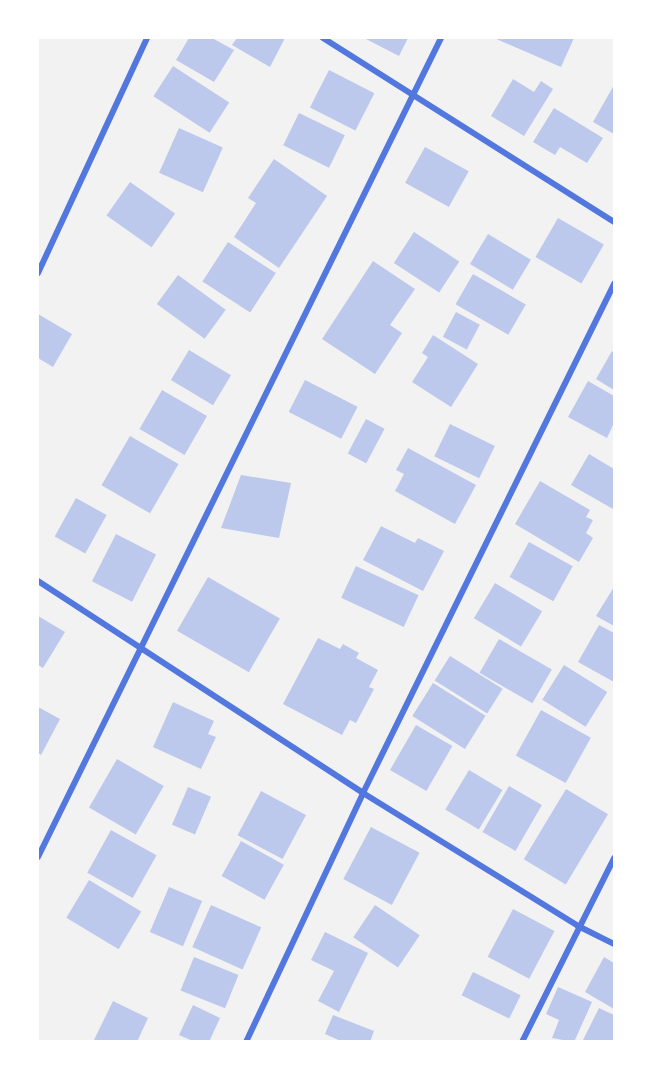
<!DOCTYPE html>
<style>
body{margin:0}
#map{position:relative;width:652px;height:1079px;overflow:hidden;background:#f2f2f2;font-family:"DM Sans",sans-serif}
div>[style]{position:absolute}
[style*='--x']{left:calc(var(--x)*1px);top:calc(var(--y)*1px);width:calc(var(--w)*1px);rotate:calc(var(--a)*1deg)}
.building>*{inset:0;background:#bdc9ec;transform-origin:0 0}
.minor>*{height:6px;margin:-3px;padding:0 3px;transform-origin:3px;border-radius:3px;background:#5277de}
span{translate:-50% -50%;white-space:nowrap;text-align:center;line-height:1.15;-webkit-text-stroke:6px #fff;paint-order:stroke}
.frame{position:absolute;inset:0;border:39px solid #fff;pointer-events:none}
</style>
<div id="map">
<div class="building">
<div style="clip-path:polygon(189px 38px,212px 38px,234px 50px,214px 82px,176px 60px)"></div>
<div style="clip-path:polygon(237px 38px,285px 38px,270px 67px,232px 45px)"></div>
<div style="clip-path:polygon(364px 38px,408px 38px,399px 56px)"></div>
<div style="clip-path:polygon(494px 38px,574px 38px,561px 67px)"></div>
<div style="left:173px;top:66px;width:67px;height:36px;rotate:33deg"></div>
<div style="left:329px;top:70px;width:51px;height:42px;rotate:27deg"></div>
<div style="clip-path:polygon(513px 79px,534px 92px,541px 81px,553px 89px,524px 136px,491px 116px)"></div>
<div style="clip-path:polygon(614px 85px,614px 134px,593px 122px)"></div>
<div style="clip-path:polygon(554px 108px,603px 138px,587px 163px,560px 147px,555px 155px,533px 142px)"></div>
<div style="left:299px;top:113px;width:51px;height:36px;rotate:26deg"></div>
<div style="left:179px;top:128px;width:48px;height:49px;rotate:24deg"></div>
<div style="left:425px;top:147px;width:50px;height:41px;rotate:29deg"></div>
<div style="clip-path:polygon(274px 159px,327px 196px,279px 268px,234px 237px,256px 203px,248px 198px)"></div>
<div style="left:130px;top:182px;width:55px;height:41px;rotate:35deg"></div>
<div style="left:558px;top:218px;width:53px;height:45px;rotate:30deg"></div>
<div style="left:414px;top:232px;width:54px;height:37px;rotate:33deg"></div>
<div style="left:488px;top:234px;width:50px;height:35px;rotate:31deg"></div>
<div style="left:228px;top:242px;width:57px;height:47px;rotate:33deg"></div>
<div style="clip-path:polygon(373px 261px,415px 289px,390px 325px,402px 333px,375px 374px,322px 339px)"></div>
<div style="left:473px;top:274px;width:61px;height:35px;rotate:30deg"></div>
<div style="left:178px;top:275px;width:59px;height:36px;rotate:36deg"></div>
<div style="left:456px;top:312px;width:27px;height:28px;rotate:28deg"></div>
<div style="clip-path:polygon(38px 314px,72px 334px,53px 367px,38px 358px)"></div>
<div style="clip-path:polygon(433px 335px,478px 364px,451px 407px,412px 382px,428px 357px,422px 353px)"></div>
<div style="left:189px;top:350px;width:49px;height:35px;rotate:31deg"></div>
<div style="clip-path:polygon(612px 351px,614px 353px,614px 390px,596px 379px)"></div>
<div style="left:305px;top:380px;width:59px;height:36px;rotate:27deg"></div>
<div style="clip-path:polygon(588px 381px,614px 396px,614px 423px,607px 438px,568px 417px)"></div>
<div style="left:162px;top:390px;width:52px;height:45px;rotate:30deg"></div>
<div style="left:366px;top:419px;width:21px;height:39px;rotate:28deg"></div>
<div style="left:450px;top:424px;width:50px;height:36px;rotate:26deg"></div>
<div style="left:130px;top:436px;width:56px;height:57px;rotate:30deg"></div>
<div style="clip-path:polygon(408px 448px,476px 485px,455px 524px,395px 491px,404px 474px,396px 470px)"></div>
<div style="clip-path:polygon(589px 454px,614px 469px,613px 509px,571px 485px)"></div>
<div style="clip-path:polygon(241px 475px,291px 483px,279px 538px,221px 528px)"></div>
<div style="clip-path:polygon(540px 481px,590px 510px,586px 517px,593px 520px,586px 533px,593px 538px,579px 562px,515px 524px)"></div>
<div style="left:76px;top:498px;width:35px;height:44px;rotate:29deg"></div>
<div style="clip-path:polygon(381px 526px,415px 543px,418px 538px,444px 551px,423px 591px,363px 560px)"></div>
<div style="left:116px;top:534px;width:45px;height:53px;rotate:27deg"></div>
<div style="left:529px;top:542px;width:50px;height:40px;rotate:29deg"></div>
<div style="left:356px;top:566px;width:69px;height:35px;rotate:25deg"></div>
<div style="left:208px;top:577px;width:83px;height:62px;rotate:30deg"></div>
<div style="left:495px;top:583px;width:55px;height:41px;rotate:31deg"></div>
<div style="clip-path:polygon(614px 587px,614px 626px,596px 616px)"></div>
<div style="clip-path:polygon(38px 616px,65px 632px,43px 668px,38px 665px)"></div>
<div style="clip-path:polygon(599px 625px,614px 633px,614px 682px,578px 662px)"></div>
<div style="clip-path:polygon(318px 638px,340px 649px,343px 644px,359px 653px,356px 658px,378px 670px,369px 687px,374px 689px,356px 723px,350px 720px,342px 735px,283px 704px)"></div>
<div style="left:499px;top:639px;width:61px;height:39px;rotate:30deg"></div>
<div style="left:450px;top:656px;width:62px;height:29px;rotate:32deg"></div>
<div style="left:564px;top:665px;width:51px;height:41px;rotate:32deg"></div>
<div style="left:433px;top:683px;width:62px;height:39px;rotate:32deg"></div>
<div style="clip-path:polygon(173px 702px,214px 721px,208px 734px,216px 737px,201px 769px,153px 747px)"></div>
<div style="clip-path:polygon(38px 707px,60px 719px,41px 755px,38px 753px)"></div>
<div style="left:541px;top:710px;width:57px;height:52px;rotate:29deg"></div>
<div style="left:416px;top:725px;width:42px;height:52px;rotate:30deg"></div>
<div style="left:117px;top:759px;width:54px;height:56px;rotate:30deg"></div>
<div style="left:469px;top:770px;width:39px;height:46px;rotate:31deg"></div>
<div style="left:509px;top:786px;width:38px;height:53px;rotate:30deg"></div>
<div style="left:188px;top:787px;width:25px;height:41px;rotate:23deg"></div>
<div style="left:566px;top:789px;width:49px;height:82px;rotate:31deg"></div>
<div style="left:261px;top:791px;width:51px;height:50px;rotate:28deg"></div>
<div style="left:371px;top:827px;width:55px;height:59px;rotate:28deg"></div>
<div style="left:111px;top:830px;width:52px;height:49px;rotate:29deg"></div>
<div style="left:241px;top:841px;width:49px;height:40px;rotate:29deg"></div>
<div style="left:89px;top:880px;width:61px;height:44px;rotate:31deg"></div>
<div style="left:169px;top:887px;width:36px;height:49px;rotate:23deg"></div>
<div style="left:211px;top:905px;width:55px;height:46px;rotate:24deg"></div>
<div style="left:375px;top:905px;width:54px;height:39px;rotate:34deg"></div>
<div style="left:513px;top:909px;width:47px;height:54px;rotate:28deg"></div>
<div style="clip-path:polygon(325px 932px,368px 953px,339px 1012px,318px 1001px,334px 971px,311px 960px)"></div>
<div style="left:194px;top:957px;width:48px;height:36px;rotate:22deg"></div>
<div style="clip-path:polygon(604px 957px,614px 963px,614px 1009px,585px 992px)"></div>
<div style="left:473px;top:972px;width:53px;height:26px;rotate:26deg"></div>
<div style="clip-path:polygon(558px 987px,592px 1002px,574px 1042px,552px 1038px,559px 1020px,546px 1014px)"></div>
<div style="clip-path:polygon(113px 1001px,148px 1018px,137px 1042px,93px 1042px)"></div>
<div style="clip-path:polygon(193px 1005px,220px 1018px,209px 1042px,195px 1042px,179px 1035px)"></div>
<div style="clip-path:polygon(599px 1008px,614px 1015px,614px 1042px,582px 1042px)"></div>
<div style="clip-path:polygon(333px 1015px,374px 1031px,370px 1042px,343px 1042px,325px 1034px)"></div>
</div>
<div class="minor">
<div style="--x:323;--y:38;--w:344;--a:32.3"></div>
<div style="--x:38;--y:273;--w:259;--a:-65.1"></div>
<div style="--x:38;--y:581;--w:388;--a:33.1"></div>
<div style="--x:363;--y:793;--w:253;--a:31.7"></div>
<div style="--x:578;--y:926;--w:40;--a:26.6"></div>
<div style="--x:38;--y:857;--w:913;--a:-63.8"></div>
<div style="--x:246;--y:1042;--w:275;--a:-64.8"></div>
<div style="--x:363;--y:793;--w:568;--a:-63.75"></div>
<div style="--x:522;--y:1042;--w:206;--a:-63.4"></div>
</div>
<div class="frame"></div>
</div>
